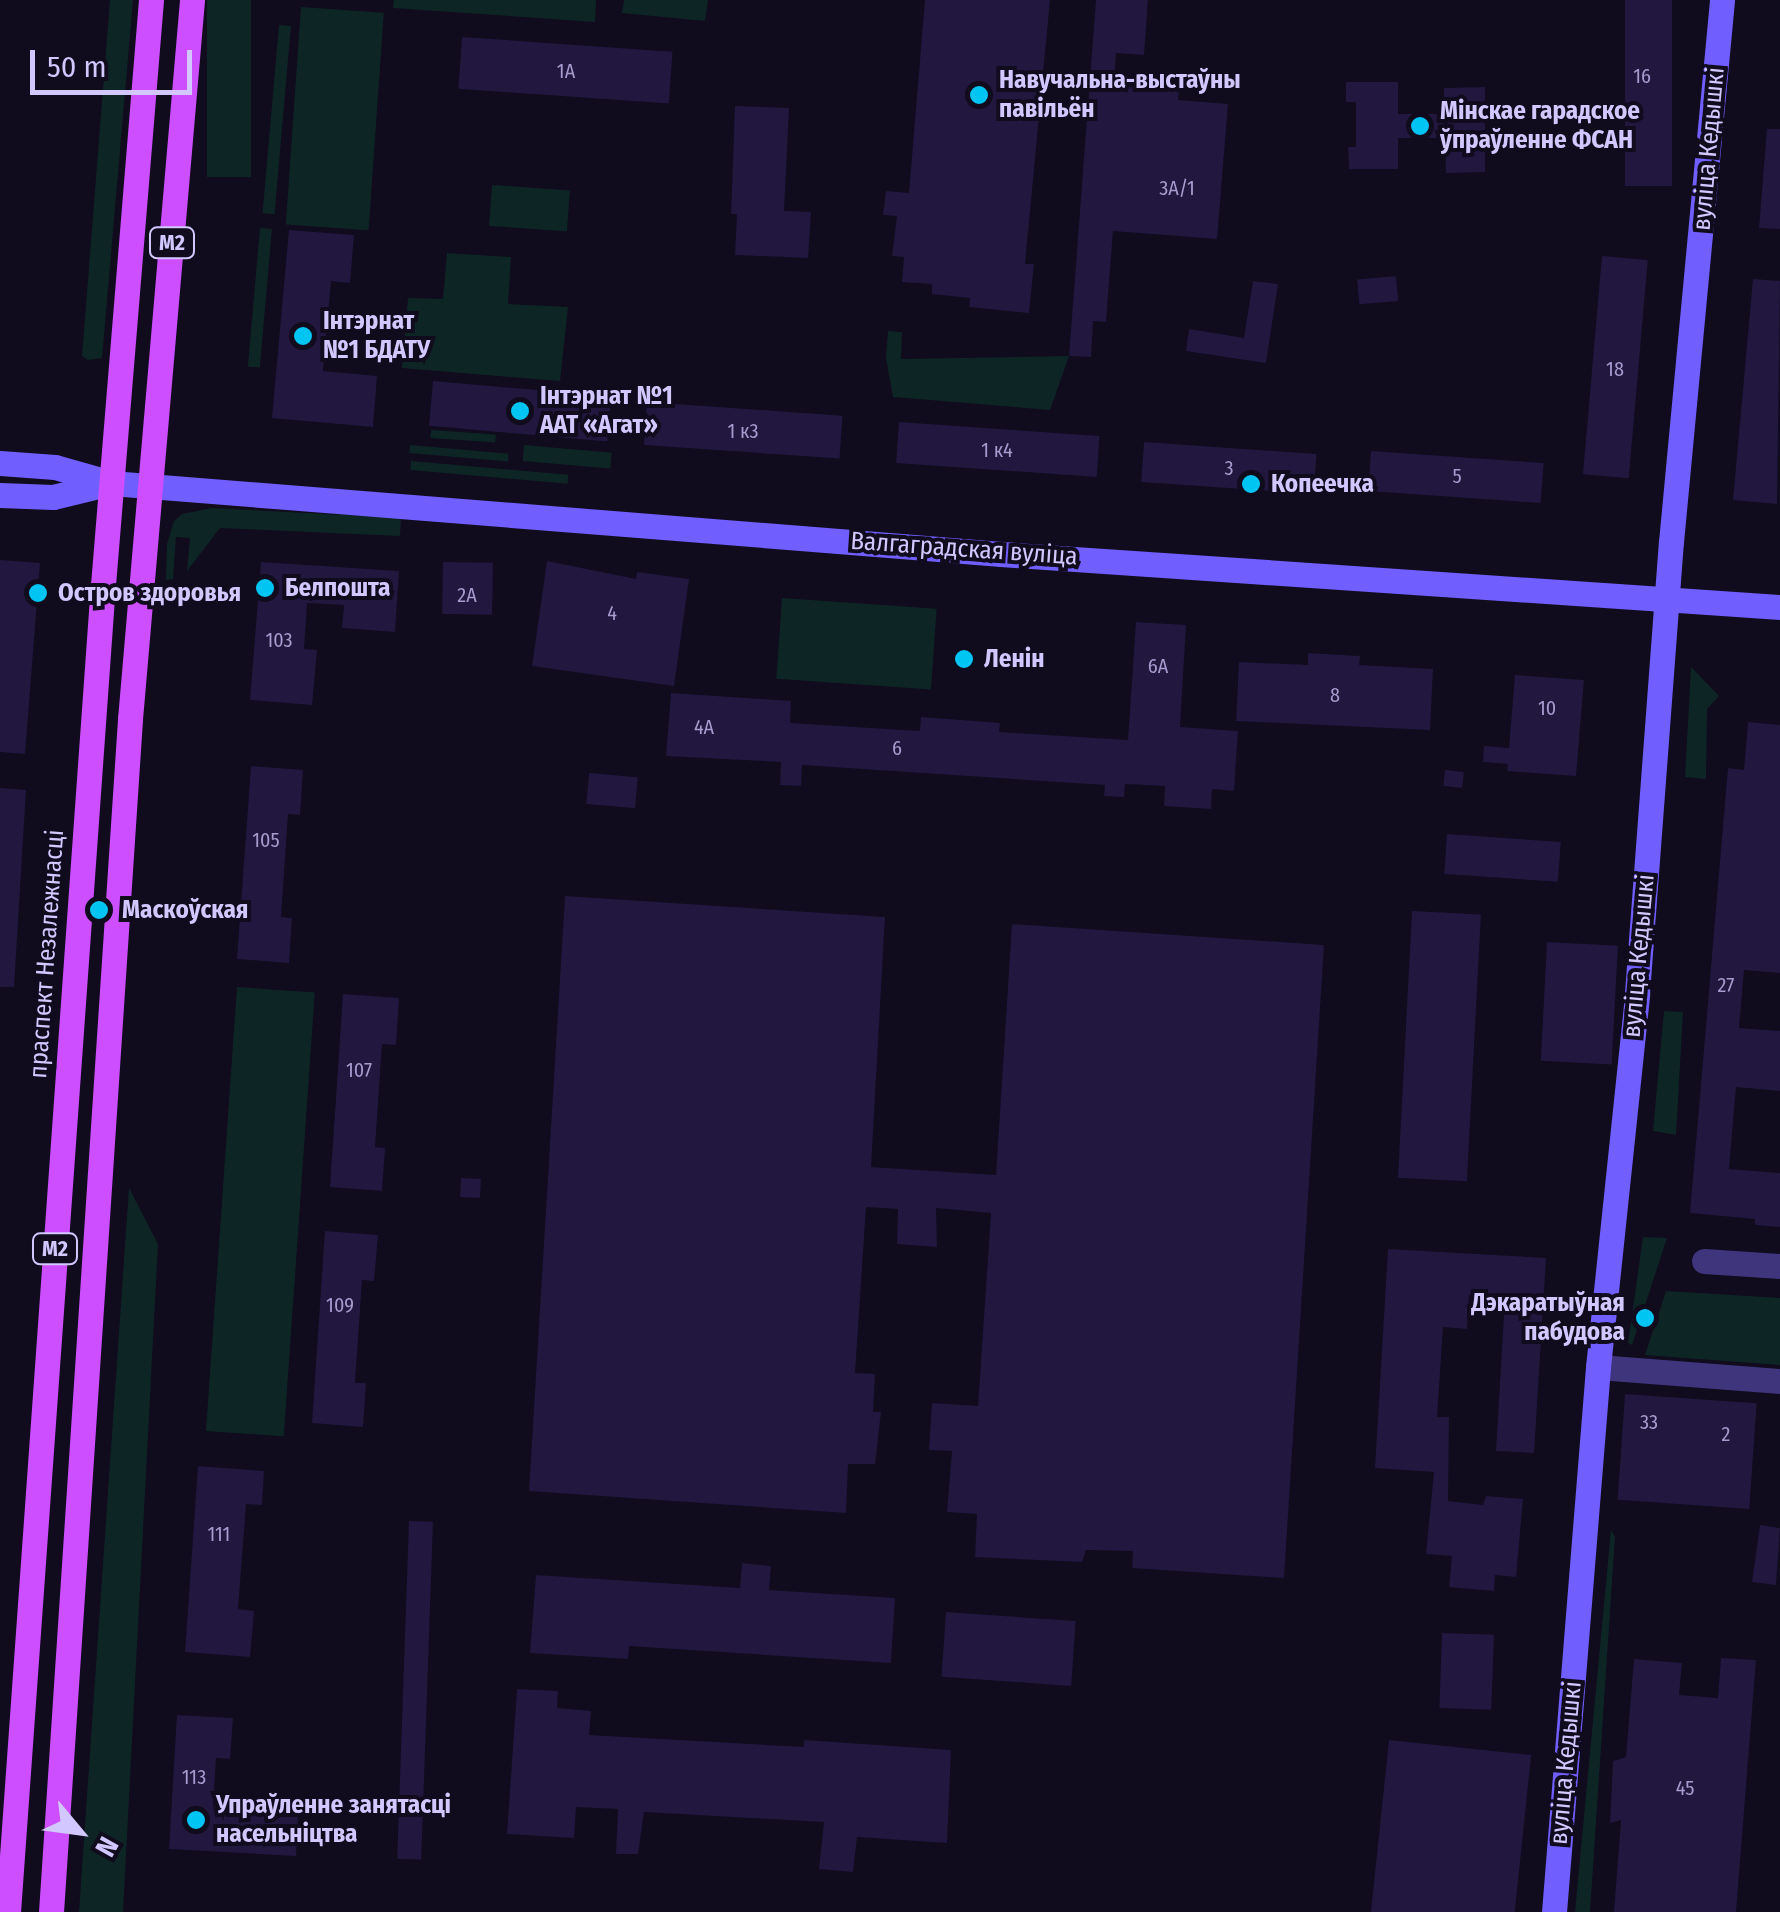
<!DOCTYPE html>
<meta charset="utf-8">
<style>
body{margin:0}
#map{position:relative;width:1780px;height:1912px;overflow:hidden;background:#100b1d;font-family:"Fira Sans Condensed",sans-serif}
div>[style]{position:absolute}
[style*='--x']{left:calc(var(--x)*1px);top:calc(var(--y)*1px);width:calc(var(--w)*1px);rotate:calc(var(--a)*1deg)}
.green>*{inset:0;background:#0e2526;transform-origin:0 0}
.building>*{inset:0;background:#22173e;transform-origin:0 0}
.street>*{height:25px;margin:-12.5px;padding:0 12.5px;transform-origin:12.5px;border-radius:12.5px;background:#3e357c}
.secondary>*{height:25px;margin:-12.5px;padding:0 12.5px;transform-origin:12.5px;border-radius:12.5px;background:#705eff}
.primary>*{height:25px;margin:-12.5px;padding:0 12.5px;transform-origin:12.5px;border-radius:12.5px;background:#cc4eff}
.dots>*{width:28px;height:28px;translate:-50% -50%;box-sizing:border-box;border:5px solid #100b1d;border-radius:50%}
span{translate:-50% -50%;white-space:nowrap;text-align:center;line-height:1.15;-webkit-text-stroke:8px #100b1d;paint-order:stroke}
.number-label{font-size:20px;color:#a69bcf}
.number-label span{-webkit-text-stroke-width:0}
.shield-label span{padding:2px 8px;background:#100b1d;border:2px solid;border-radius:8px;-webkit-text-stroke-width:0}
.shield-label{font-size:22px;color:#d2c7ff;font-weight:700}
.poi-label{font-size:25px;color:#d2c7ff;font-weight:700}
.left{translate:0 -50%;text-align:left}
.right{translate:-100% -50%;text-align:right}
.street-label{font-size:25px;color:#d2c7ff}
.north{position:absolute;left:30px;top:1782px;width:100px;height:100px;-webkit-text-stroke:8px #100b1d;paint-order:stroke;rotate:119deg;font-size:28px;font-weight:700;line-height:40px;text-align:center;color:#d2c7ff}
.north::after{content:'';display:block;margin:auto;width:35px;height:45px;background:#d2c7ff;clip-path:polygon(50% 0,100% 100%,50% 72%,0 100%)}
.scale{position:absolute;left:30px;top:50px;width:162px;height:45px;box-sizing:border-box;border:5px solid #d2c7ff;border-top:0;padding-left:12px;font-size:30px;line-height:35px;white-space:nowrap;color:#d2c7ff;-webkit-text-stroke:8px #100b1d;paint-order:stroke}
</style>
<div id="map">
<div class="green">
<div style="clip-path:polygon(110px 0,133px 0,102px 358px,88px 360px,82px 356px)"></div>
<div style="left:207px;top:0;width:44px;height:177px"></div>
<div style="clip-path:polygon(394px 0,596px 0,595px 22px,393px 8px)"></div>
<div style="clip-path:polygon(624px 0,708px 0,705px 21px,622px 13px)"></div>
<div style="left:301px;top:7px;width:83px;height:218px;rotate:4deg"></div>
<div style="left:279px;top:25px;width:12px;height:189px;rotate:5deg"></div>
<div style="left:492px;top:185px;width:78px;height:41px;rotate:4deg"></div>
<div style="left:260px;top:228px;width:12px;height:139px;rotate:5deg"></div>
<div style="clip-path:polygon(447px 253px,511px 257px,508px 304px,568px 307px,560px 381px,402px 368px,408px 298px,443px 299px)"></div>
<div style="clip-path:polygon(888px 331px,902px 332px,901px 359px,1069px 356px,1050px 410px,893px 397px,886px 358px)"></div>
<div style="left:431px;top:430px;width:65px;height:8px;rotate:4deg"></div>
<div style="left:410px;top:445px;width:99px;height:8px;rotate:5deg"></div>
<div style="left:524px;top:445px;width:88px;height:16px;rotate:5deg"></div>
<div style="left:411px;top:461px;width:158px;height:9px;rotate:5deg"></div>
<div style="clip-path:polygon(212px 508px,401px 518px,400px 536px,220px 528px,187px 571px,190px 538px,176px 537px,173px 579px,166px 580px,167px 544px,174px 521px,182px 514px)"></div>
<div style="left:782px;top:598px;width:155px;height:81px;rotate:4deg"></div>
<div style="clip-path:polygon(1691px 667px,1719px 696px,1707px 709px,1706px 779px,1685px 777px)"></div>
<div style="left:237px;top:987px;width:78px;height:445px;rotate:4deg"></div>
<div style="clip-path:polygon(1664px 1011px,1683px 1012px,1676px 1135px,1653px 1131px)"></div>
<div style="clip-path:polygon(129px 1188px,158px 1244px,123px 1912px,79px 1912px)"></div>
<div style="clip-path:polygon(1643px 1237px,1667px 1238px,1632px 1345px,1628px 1343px)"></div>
<div style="clip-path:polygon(1666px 1291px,1780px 1298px,1780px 1365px,1645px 1355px)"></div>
<div style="clip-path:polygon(1611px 1530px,1615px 1537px,1590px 1912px,1575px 1912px)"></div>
</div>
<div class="building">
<div style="clip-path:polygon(925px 0,1050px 0,1025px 264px,1034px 264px,1029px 313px,969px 307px,970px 298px,932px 294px,932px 284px,902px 282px,904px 257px,892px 256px,897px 216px,883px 215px,886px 191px,909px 193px)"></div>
<div style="clip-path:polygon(1096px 0,1148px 0,1144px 55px,1116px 53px,1114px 86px,1179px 91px,1178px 100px,1228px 104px,1217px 239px,1113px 231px,1106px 322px,1093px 321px,1091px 357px,1069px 356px)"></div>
<div style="left:1625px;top:0;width:47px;height:186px"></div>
<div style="left:462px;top:37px;width:211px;height:52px;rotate:4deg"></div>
<div style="clip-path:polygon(1346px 82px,1398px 82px,1398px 114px,1444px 114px,1444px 88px,1485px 87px,1485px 172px,1446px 173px,1445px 138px,1398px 138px,1398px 169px,1349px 169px,1348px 147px,1356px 147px,1356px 102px,1346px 102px)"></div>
<div style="clip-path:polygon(735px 106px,789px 108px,784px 211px,811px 212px,808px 258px,735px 255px,737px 214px,731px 214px)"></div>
<div style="clip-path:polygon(1767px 129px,1780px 129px,1780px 229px,1759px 228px)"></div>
<div style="clip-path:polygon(289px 230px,354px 235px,350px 283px,331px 281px,323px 371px,377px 376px,373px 427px,272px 418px)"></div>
<div style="left:1602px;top:256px;width:46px;height:219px;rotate:5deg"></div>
<div style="left:1396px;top:276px;width:25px;height:39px;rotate:85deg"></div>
<div style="clip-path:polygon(1753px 279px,1780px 281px,1777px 504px,1733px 500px)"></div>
<div style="clip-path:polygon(1253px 281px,1278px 284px,1266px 363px,1186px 351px,1189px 329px,1244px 338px)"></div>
<div style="left:433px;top:381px;width:179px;height:45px;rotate:5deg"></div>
<div style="left:647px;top:402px;width:196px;height:43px;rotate:4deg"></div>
<div style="left:899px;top:422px;width:201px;height:41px;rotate:4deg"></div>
<div style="left:1144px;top:442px;width:173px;height:40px;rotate:4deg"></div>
<div style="left:1371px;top:451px;width:173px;height:40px;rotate:4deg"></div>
<div style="clip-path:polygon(0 560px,40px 563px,25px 754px,0 752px)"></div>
<div style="clip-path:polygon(547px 561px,636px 579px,637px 572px,689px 579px,674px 686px,532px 666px)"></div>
<div style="clip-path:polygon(261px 562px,399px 571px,395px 632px,342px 628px,344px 605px,307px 603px,304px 649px,317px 650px,312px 705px,250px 700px)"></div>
<div style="left:443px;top:562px;width:50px;height:52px;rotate:1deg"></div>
<div style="clip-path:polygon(1136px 622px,1186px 625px,1180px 727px,1238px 731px,1234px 791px,1212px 789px,1211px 809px,1164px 806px,1165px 786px,1125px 784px,1124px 797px,1104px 796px,1105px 785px,802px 765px,801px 786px,780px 785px,781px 762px,666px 756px,671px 693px,791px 701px,790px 723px,920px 731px,921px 717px,1000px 723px,999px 732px,1128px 740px)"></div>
<div style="clip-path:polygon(1308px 653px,1360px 656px,1359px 665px,1433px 669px,1430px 730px,1236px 721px,1239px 662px,1308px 665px)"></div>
<div style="clip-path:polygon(1515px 675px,1584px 680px,1576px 776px,1507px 771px,1508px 764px,1483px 762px,1484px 746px,1509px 748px)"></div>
<div style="clip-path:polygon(1748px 722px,1780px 725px,1780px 973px,1744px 970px,1739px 1028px,1780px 1031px,1780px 1091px,1736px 1087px,1729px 1169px,1780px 1173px,1780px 1227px,1755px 1225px,1755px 1219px,1690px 1213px,1728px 768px,1744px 770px)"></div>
<div style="clip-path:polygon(251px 766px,303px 770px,300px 815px,288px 814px,281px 917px,292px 918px,289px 963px,237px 959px)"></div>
<div style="left:1445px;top:770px;width:19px;height:16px;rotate:6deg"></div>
<div style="left:589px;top:773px;width:49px;height:31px;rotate:5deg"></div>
<div style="clip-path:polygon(0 788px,26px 790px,14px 987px,0 987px)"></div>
<div style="left:1447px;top:834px;width:114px;height:40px;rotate:4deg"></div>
<div style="clip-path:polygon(565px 896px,885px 917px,871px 1167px,996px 1175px,1012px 924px,1324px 945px,1284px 1578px,1132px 1568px,1133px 1551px,1086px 1550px,1082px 1562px,975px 1557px,977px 1514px,947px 1512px,952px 1451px,929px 1450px,932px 1403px,978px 1406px,991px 1213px,936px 1208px,937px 1247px,897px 1244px,898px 1209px,866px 1207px,855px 1373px,875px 1374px,873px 1412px,881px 1412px,875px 1464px,848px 1464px,846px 1513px,529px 1491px)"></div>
<div style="left:1412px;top:911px;width:69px;height:267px;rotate:3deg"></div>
<div style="left:1547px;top:942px;width:71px;height:119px;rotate:3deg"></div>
<div style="clip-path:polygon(343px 994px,399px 998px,396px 1045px,382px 1044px,375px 1147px,385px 1148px,382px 1191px,330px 1187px)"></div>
<div style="left:461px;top:1178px;width:20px;height:19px;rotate:3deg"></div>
<div style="clip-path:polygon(325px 1231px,378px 1235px,374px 1281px,362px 1280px,355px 1383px,366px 1383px,363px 1427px,312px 1423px)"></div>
<div style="clip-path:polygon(1388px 1249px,1546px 1258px,1534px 1453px,1496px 1451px,1505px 1297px,1469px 1295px,1467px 1329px,1443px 1327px,1437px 1417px,1449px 1417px,1448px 1501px,1483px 1505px,1486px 1496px,1523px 1499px,1516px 1577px,1495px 1575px,1494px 1591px,1449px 1587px,1452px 1556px,1426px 1554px,1434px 1472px,1375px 1468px)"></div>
<div style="left:1625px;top:1394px;width:132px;height:106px;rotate:4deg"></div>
<div style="clip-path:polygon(198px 1466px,264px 1471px,262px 1505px,246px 1504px,238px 1609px,254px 1611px,250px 1657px,185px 1652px)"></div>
<div style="left:409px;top:1521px;width:24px;height:338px;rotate:2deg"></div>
<div style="clip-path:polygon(1760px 1525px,1780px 1528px,1776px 1585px,1752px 1582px)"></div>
<div style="clip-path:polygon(742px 1563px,771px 1566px,769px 1590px,895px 1598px,891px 1663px,629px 1646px,628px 1659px,530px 1653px,536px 1575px,740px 1588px)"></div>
<div style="left:946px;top:1612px;width:130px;height:65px;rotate:4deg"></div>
<div style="left:1442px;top:1633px;width:52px;height:75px;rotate:2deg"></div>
<div style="clip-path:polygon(1721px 1658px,1756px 1660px,1736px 1912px,1614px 1912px,1621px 1820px,1610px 1823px,1613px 1761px,1626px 1757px,1634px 1659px,1682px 1663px,1679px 1695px,1718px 1698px)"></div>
<div style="clip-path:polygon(517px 1689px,558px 1691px,557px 1708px,591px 1711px,589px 1735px,804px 1747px,804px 1740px,951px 1750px,947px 1843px,857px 1837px,853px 1872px,819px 1869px,824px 1822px,644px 1812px,638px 1854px,616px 1854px,618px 1809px,576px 1807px,574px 1838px,507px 1834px)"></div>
<div style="clip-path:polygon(177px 1715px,233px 1718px,230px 1759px,216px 1758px,213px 1806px,266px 1810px,266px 1795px,299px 1797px,296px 1856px,169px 1849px)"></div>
<div style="left:1389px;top:1740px;width:143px;height:173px;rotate:6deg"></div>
</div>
<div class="street">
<div style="--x:1704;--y:1261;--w:76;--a:3.8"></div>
<div style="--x:1598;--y:1367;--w:183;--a:4.4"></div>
</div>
<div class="secondary">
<div style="--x:0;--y:463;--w:55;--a:4.2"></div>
<div style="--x:55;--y:467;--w:58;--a:15.9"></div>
<div style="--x:111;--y:483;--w:893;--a:4.56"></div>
<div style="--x:1001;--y:554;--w:781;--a:3.89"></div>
<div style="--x:0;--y:495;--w:53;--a:2.2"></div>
<div style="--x:53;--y:497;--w:56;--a:-13.5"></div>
<div style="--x:1554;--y:1912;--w:547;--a:-85.38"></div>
<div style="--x:1598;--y:1367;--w:376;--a:-84"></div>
<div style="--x:1637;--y:993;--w:452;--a:-85.7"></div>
<div style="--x:1671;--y:542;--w:544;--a:-84.62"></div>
</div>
<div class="primary">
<div style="--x:8;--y:1912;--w:1330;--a:-85.91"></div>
<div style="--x:103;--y:585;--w:587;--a:-85.31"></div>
<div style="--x:51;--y:1912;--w:1196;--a:-86.21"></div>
<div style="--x:130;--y:719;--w:722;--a:-85.07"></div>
</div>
<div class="dots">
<div style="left:979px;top:95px;background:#00c4f2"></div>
<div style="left:1420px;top:126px;background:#00c4f2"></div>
<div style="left:303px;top:336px;background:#00c4f2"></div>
<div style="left:520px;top:411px;background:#00c4f2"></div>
<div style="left:1251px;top:484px;background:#00c4f2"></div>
<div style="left:265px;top:588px;background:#00c4f2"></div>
<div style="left:38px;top:593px;background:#00c4f2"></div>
<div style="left:964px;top:659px;background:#00c4f2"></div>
<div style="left:99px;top:910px;background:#00c4f2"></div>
<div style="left:1645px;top:1318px;background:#00c4f2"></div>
<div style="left:196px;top:1820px;background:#00c4f2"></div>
</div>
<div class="number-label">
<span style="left:566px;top:71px">1А</span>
<span style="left:1642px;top:76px">16</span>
<span style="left:1177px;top:188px">3А/1</span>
<span style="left:1615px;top:369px">18</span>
<span style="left:743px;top:431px">1 к3</span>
<span style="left:997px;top:450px">1 к4</span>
<span style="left:1229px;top:468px">3</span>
<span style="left:1457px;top:476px">5</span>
<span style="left:467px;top:595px">2А</span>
<span style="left:612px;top:613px">4</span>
<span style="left:279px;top:640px">103</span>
<span style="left:1158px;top:666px">6А</span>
<span style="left:1335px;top:695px">8</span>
<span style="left:1547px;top:708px">10</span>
<span style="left:704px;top:727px">4А</span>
<span style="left:897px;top:748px">6</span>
<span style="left:266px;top:840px">105</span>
<span style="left:1726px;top:985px">27</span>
<span style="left:359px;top:1070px">107</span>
<span style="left:340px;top:1305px">109</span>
<span style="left:1649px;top:1422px">33</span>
<span style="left:1726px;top:1434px">2</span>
<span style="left:219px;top:1534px">111</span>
<span style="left:194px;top:1777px">113</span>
<span style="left:1685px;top:1788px">45</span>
</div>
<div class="shield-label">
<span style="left:172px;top:243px">М2</span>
<span style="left:55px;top:1249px">М2</span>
</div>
<div class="poi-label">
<span class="left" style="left:999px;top:95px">Навучальна-выстаўны<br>павільён</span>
<span class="left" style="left:1440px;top:126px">Мінскае гарадское<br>ўпраўленне ФСАН</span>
<span class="left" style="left:323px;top:336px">Інтэрнат<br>№1 БДАТУ</span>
<span class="left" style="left:540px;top:411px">Інтэрнат №1<br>ААТ «Агат»</span>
<span class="left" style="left:1271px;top:484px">Копеечка</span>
<span class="left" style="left:285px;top:588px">Белпошта</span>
<span class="left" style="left:58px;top:593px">Остров здоровья</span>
<span class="left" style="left:984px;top:659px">Ленін</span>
<span class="left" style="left:122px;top:910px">Маскоўская</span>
<span class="right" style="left:1625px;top:1318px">Дэкаратыўная<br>пабудова</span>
<span class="left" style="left:216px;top:1820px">Упраўленне занятасці<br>насельніцтва</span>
</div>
<div class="street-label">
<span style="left:1709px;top:149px;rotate:-85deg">вуліца Кедышкі</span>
<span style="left:964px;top:549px;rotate:4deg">Валгаградская вуліца</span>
<span style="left:47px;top:954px;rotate:-86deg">праспект Незалежнасці</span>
<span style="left:1639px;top:956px;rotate:-85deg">вуліца Кедышкі</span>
<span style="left:1566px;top:1763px;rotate:-85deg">вуліца Кедышкі</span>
</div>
<div class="north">N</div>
<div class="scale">50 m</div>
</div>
